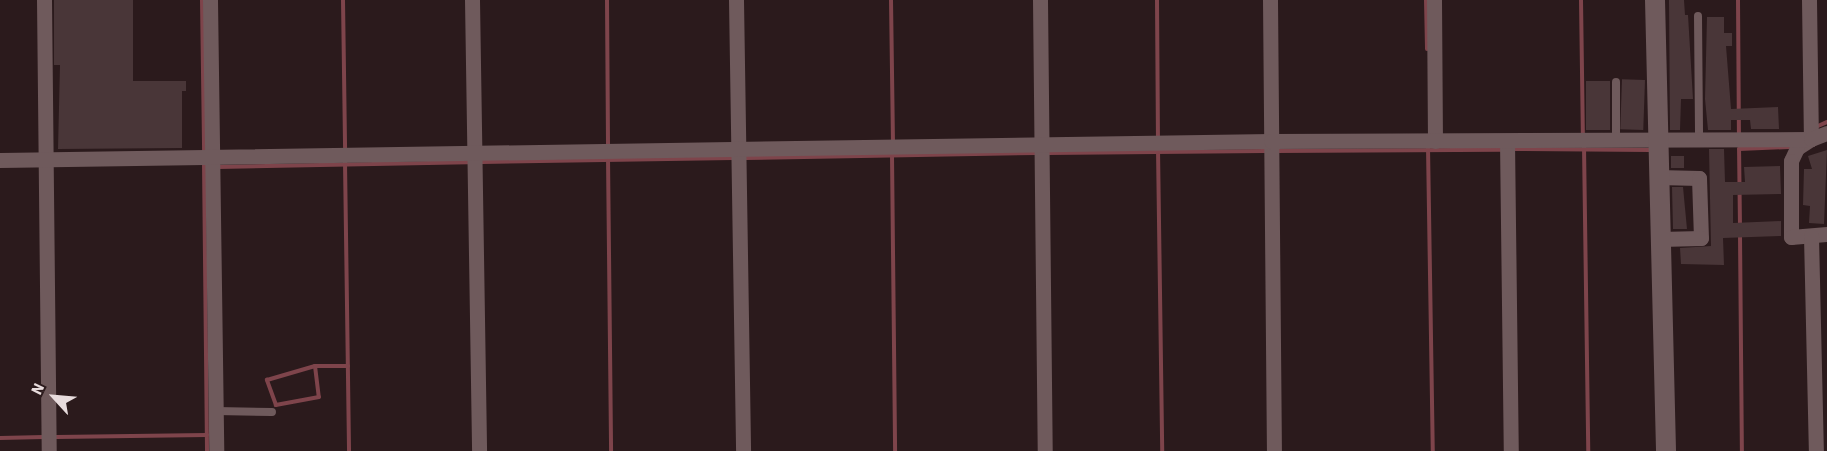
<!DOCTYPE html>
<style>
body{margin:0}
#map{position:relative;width:1827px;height:451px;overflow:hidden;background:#2b1a1c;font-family:"Source Sans 3",sans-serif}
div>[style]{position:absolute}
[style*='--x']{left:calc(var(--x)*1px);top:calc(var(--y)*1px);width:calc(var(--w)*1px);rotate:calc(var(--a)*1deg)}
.stream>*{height:4px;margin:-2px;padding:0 2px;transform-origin:2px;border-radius:2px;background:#7e444b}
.building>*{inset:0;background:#493638;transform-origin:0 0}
.service>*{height:8px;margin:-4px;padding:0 4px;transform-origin:4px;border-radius:4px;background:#6f5a5c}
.minor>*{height:15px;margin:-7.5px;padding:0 7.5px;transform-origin:7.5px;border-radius:7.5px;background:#6f5a5c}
.tertiary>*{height:20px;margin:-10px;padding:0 10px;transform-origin:10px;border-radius:10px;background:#6f5a5c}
span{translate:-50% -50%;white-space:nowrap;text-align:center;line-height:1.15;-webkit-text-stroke:5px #2b1a1c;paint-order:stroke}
.north{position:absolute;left:24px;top:367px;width:60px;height:60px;-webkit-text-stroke:4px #2b1a1c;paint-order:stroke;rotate:296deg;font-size:16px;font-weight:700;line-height:24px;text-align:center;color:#e8dcdd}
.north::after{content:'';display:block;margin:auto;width:21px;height:27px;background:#e8dcdd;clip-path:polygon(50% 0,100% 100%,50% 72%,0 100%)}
</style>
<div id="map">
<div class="stream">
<div style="--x:202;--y:0;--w:152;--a:89.2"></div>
<div style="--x:343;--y:0;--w:150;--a:89.2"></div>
<div style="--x:607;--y:0;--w:146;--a:89.6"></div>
<div style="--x:891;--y:0;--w:143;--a:89.2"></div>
<div style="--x:1157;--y:0;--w:140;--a:89.6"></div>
<div style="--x:1426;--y:0;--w:49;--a:88.8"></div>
<div style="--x:1581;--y:0;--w:135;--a:89.2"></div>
<div style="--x:1738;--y:0;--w:134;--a:89.6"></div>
<div style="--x:1818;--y:126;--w:10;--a:-24"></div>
<div style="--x:1584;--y:146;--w:305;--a:89.2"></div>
<div style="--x:1428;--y:147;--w:304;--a:89.1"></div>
<div style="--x:1158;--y:149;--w:302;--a:89.2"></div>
<div style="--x:1515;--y:149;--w:135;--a:0.4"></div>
<div style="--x:1275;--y:151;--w:227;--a:-0.3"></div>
<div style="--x:1047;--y:153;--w:218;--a:-0.5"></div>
<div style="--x:892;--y:155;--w:296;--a:89.4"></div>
<div style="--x:608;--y:157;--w:294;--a:89.4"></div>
<div style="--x:745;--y:158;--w:292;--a:-1"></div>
<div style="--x:345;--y:162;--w:289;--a:89.2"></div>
<div style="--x:482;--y:162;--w:251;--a:-0.9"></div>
<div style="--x:204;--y:163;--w:288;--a:89.4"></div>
<div style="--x:218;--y:167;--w:250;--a:-1.1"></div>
<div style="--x:1740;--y:227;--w:78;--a:-90.7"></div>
<div style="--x:1739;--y:149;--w:50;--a:-2.3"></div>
<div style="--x:1740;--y:235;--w:216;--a:89.5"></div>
<div style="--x:315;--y:366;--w:31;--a:83"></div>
<div style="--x:319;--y:397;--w:44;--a:169.5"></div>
<div style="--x:276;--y:405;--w:27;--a:-110"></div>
<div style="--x:267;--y:380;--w:50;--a:-16.3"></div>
<div style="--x:315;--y:366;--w:33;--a:0"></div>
<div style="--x:56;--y:437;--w:151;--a:-0.8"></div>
<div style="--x:0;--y:438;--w:44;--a:-1.3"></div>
</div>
<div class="building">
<div style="clip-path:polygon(54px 0,133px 0,133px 81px,186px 81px,186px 91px,182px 91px,182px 148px,58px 149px,60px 65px,54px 65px)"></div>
<div style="clip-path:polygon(1669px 0,1684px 0,1685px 15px,1688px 15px,1693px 99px,1681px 99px,1680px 130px,1670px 130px)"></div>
<div style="clip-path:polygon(1707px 17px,1724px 17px,1724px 33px,1732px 33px,1732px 46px,1726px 46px,1731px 109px,1778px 107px,1779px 129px,1751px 129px,1750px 120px,1731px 120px,1731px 130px,1708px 130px,1705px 99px)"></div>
<div style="left:1645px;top:80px;width:50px;height:23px;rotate:92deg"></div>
<div style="left:1586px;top:81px;width:24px;height:49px"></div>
<div style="clip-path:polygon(1709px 149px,1724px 149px,1725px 182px,1745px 182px,1744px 167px,1780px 166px,1781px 194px,1733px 195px,1733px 223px,1781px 221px,1781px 236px,1723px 238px,1724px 265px,1681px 264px,1680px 248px,1711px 246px)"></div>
<div style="clip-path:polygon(1827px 150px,1824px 224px,1809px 223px,1810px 206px,1803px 205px,1804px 169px,1812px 169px,1808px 156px)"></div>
<div style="left:1671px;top:156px;width:13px;height:12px"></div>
<div style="clip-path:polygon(1672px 187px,1683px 187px,1687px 229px,1673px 229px)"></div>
</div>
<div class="service">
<div style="--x:1698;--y:16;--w:125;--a:89.5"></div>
<div style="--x:1616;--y:82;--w:59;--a:90"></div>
<div style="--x:216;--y:411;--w:56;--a:1"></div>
</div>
<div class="minor">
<div style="--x:44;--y:0;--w:451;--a:89.4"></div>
<div style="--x:210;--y:0;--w:451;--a:89.2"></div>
<div style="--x:472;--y:0;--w:451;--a:89.1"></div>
<div style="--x:736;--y:0;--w:451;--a:89.1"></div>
<div style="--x:1040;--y:0;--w:451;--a:89.4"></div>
<div style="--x:1270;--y:0;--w:451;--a:89.5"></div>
<div style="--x:1434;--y:0;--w:141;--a:89.6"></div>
<div style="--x:1809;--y:0;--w:139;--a:89.2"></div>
<div style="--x:1811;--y:139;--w:17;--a:147"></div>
<div style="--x:1797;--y:148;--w:14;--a:115"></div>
<div style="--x:1791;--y:161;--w:76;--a:90"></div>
<div style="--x:1791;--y:237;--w:36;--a:-5"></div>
<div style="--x:1507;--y:141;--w:310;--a:89.3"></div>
<div style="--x:0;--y:160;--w:1271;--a:-0.86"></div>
<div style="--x:1271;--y:141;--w:540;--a:-0.21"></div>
<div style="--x:1811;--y:139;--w:17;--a:-21"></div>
<div style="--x:1658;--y:177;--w:41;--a:1.4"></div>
<div style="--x:1699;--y:178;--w:60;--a:88.1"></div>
<div style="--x:1701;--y:238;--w:41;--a:178.6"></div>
<div style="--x:1811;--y:236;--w:215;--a:88.7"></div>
</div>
<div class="tertiary">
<div style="--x:1655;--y:0;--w:451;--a:88.6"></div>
</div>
<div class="north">N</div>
</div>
